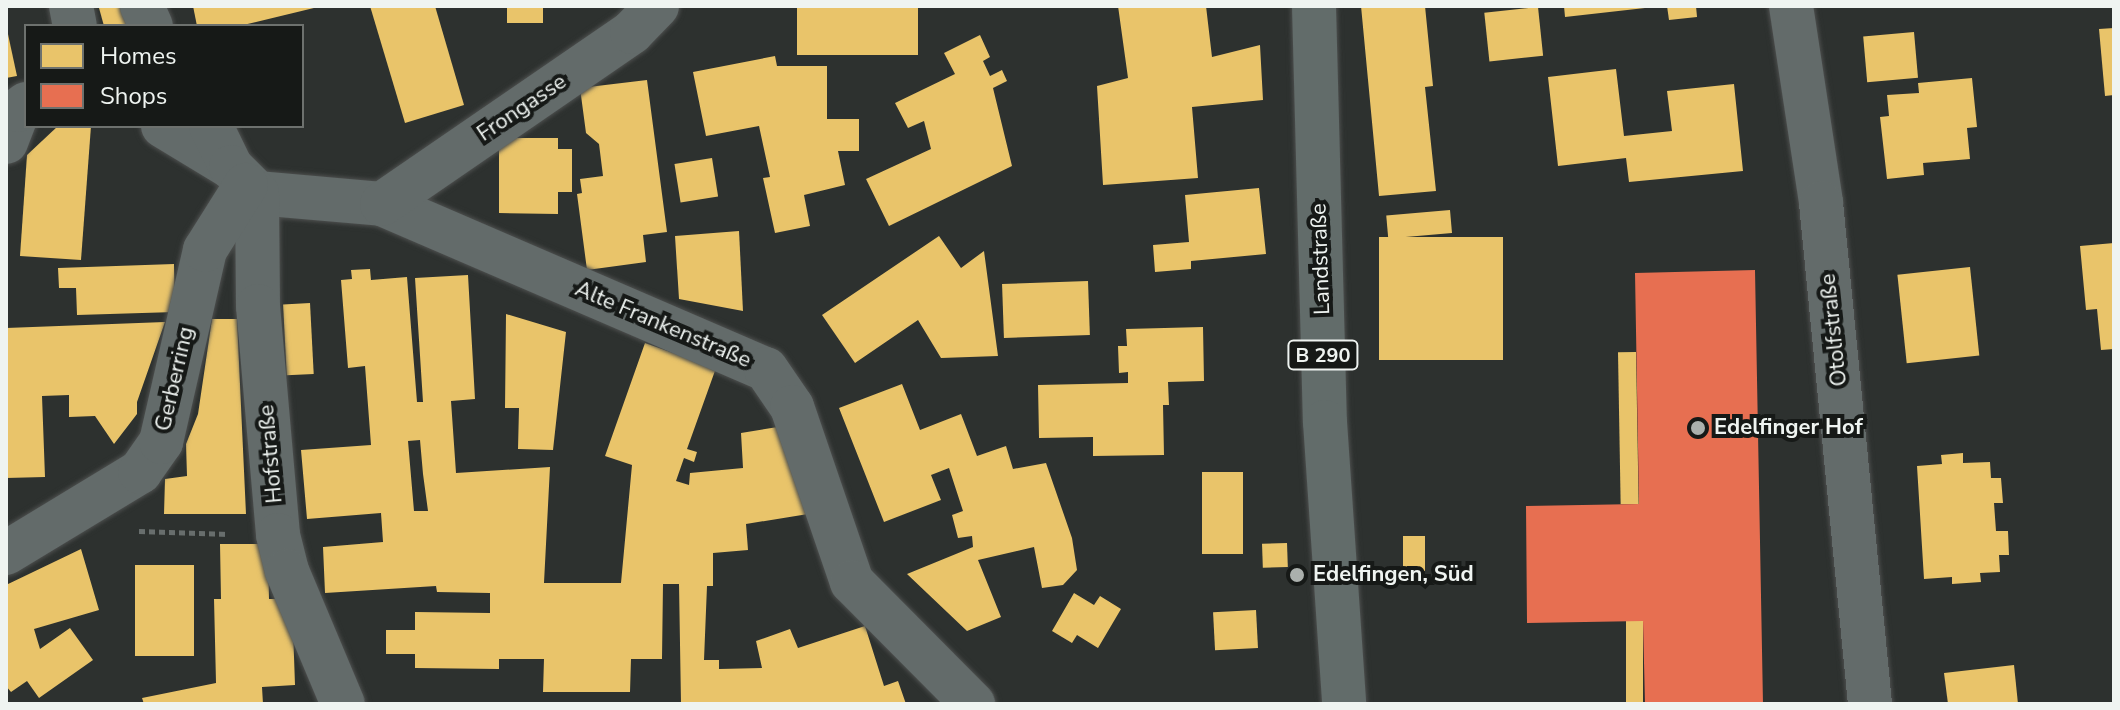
<!DOCTYPE html>
<meta charset="utf-8">
<style>
body{margin:0}
#map{position:relative;width:2120px;height:710px;overflow:hidden;background:#2d312f;font-family:"Nunito Sans",sans-serif}
div>[style]{position:absolute}
[style*='--x']{left:calc(var(--x)*1px);top:calc(var(--y)*1px);width:calc(var(--w)*1px);rotate:calc(var(--a)*1deg)}
.homes>*{inset:0;background:#e9c46a;transform-origin:0 0}
.shops>*{inset:0;background:#e76f51}
.path>*{height:5px;margin-top:-2.5px;transform-origin:0;background:repeating-linear-gradient(90deg,#686e6d 0 6px,transparent 0 10px)}
.roads{filter:drop-shadow(0 0 2px #4d4f4e) drop-shadow(0 0 2px #4d4f4e)}
.minor>*{height:44px;margin:-22px;padding:0 22px;transform-origin:22px;border-radius:22px;background:#636b6a}
.primary>*{height:44px;margin:-22px;padding:0 22px;transform-origin:22px;border-radius:22px;background:#626c6a}
.dots>*{width:22px;height:22px;translate:-50% -50%;box-sizing:border-box;border:4px solid #161917;border-radius:50%}
span{translate:-50% -50%;white-space:nowrap;text-align:center;line-height:1.15;-webkit-text-stroke:8px #161917;paint-order:stroke}
.shield-label span{padding:2px 6px;background:#161917;border:2px solid;border-radius:6px;-webkit-text-stroke-width:0}
.shield-label{font-size:20px;color:#eff4f1;font-weight:700}
.street-label{font-size:22px;color:#eff4f1}
.poi-label{font-size:22px;color:#eff4f1;font-weight:700}
.left{translate:0 -50%;text-align:left}
.frame{position:absolute;inset:0;border:8px solid #eff4f1;pointer-events:none}
.legend{position:absolute;left:24px;top:24px;width:280px;height:104px;box-sizing:border-box;background:#161917;border:2px solid #6d716e;margin:0;padding:10px 14px;list-style:none;font-size:24px;color:#eff4f1}
.legend li{display:flex;align-items:center;gap:16px;height:40px}
.legend b{width:40px;border:2px solid #6d716e}
</style>
<div id="map">
<div class="homes">
<div style="clip-path:polygon(108px 6px,124px 6px,129px 26px,104px 26px,99px 8px)"></div>
<div style="clip-path:polygon(193px 6px,318px 6px,318px 7px,239px 26px,197px 26px)"></div>
<div style="clip-path:polygon(370px 6px,435px 6px,464px 105px,405px 123px)"></div>
<div style="left:507px;top:6px;width:36px;height:17px"></div>
<div style="left:797px;top:6px;width:121px;height:49px"></div>
<div style="clip-path:polygon(1118px 6px,1206px 6px,1212px 57px,1260px 45px,1263px 100px,1192px 107px,1198px 178px,1103px 185px,1097px 86px,1128px 78px)"></div>
<div style="clip-path:polygon(1361px 6px,1425px 6px,1433px 86px,1425px 87px,1436px 191px,1379px 196px)"></div>
<div style="clip-path:polygon(1564px 6px,1645px 6px,1645px 8px,1565px 17px)"></div>
<div style="clip-path:polygon(1667px 6px,1696px 6px,1697px 17px,1669px 20px)"></div>
<div style="left:1538px;top:7px;width:49px;height:54px;rotate:84deg"></div>
<div style="clip-path:polygon(6px 25px,17px 76px,6px 78px)"></div>
<div style="clip-path:polygon(2114px 28px,2114px 95px,2105px 96px,2099px 29px)"></div>
<div style="left:1914px;top:32px;width:46px;height:51px;rotate:85deg"></div>
<div style="clip-path:polygon(980px 35px,990px 57px,983px 61px,990px 76px,1002px 70px,1007px 81px,993px 88px,1012px 166px,889px 226px,866px 179px,931px 149px,924px 121px,908px 128px,895px 103px,955px 74px,944px 53px)"></div>
<div style="clip-path:polygon(775px 56px,777px 66px,827px 66px,827px 119px,859px 119px,859px 151px,838px 151px,845px 185px,804px 195px,810px 226px,775px 233px,763px 178px,770px 177px,759px 126px,706px 136px,693px 72px)"></div>
<div style="clip-path:polygon(1616px 69px,1624px 136px,1672px 131px,1667px 91px,1734px 84px,1743px 171px,1629px 182px,1626px 158px,1558px 166px,1548px 77px)"></div>
<div style="clip-path:polygon(1972px 78px,1977px 127px,1967px 128px,1970px 159px,1923px 163px,1924px 175px,1887px 179px,1880px 117px,1889px 116px,1887px 95px,1919px 93px,1918px 83px)"></div>
<div style="clip-path:polygon(647px 80px,667px 232px,643px 235px,646px 262px,587px 270px,577px 194px,582px 193px,580px 179px,603px 176px,599px 144px,586px 133px,580px 88px)"></div>
<div style="clip-path:polygon(58px 126px,91px 126px,81px 260px,20px 256px,27px 155px)"></div>
<div style="clip-path:polygon(499px 138px,558px 138px,558px 149px,572px 149px,572px 192px,558px 192px,558px 214px,499px 213px)"></div>
<div style="left:712px;top:158px;width:39px;height:38px;rotate:81deg"></div>
<div style="clip-path:polygon(1259px 188px,1266px 254px,1191px 261px,1191px 269px,1155px 272px,1153px 245px,1189px 242px,1185px 195px)"></div>
<div style="left:1450px;top:210px;width:23px;height:64px;rotate:85deg"></div>
<div style="clip-path:polygon(739px 231px,743px 311px,679px 299px,675px 236px)"></div>
<div style="clip-path:polygon(939px 236px,961px 268px,984px 251px,998px 356px,941px 358px,918px 320px,855px 363px,822px 315px)"></div>
<div style="left:1503px;top:237px;width:123px;height:124px;rotate:90deg"></div>
<div style="clip-path:polygon(2114px 243px,2114px 349px,2101px 350px,2097px 309px,2086px 310px,2080px 246px)"></div>
<div style="clip-path:polygon(174px 264px,175px 312px,77px 315px,76px 288px,59px 288px,58px 268px)"></div>
<div style="left:1970px;top:267px;width:89px;height:73px;rotate:84deg"></div>
<div style="clip-path:polygon(evenodd,370px 269px,371px 280px,407px 277px,417px 402px,423px 402px,415px 278px,468px 275px,475px 399px,451px 401px,456px 473px,550px 467px,544px 583px,621px 583px,632px 465px,605px 456px,645px 343px,716px 368px,687px 449px,697px 452px,694px 462px,684px 458px,676px 481px,689px 485px,690px 473px,743px 468px,741px 433px,790px 425px,808px 514px,746px 524px,748px 550px,713px 553px,713px 586px,707px 586px,704px 660px,719px 660px,719px 669px,762px 668px,756px 641px,790px 629px,798px 648px,865px 626px,884px 686px,898px 681px,906px 704px,681px 704px,679px 584px,663px 584px,662px 659px,631px 659px,630px 692px,543px 692px,544px 659px,499px 659px,499px 669px,415px 668px,415px 654px,386px 654px,386px 630px,415px 630px,415px 612px,490px 613px,490px 593px,437px 592px,436px 586px,325px 593px,323px 547px,383px 542px,381px 513px,307px 519px,301px 450px,371px 445px,365px 366px,348px 368px,341px 280px,352px 279px,351px 270px,370px 269px,420px 440px,423px 474px,428px 511px,414px 511px,408px 441px,420px 440px)"></div>
<div style="left:1088px;top:281px;width:54px;height:86px;rotate:88deg"></div>
<div style="left:310px;top:303px;width:71px;height:27px;rotate:87deg"></div>
<div style="clip-path:polygon(506px 314px,566px 332px,553px 450px,518px 449px,519px 408px,505px 408px)"></div>
<div style="clip-path:polygon(212px 319px,237px 319px,246px 514px,164px 514px,165px 479px,187px 476px,186px 444px,198px 414px)"></div>
<div style="clip-path:polygon(165px 322px,137px 402px,137px 414px,114px 444px,95px 416px,69px 417px,69px 395px,42px 396px,45px 477px,6px 478px,6px 328px)"></div>
<div style="clip-path:polygon(1203px 327px,1204px 381px,1168px 382px,1169px 405px,1163px 405px,1164px 455px,1093px 456px,1093px 437px,1039px 438px,1038px 385px,1128px 383px,1128px 372px,1119px 373px,1118px 346px,1127px 346px,1126px 329px)"></div>
<div style="left:1636px;top:352px;width:152px;height:18px;rotate:89deg"></div>
<div style="clip-path:polygon(902px 384px,920px 430px,961px 414px,977px 456px,1006px 446px,1013px 469px,1046px 463px,1072px 538px,1077px 570px,1063px 585px,1042px 588px,1034px 547px,978px 560px,1001px 617px,967px 631px,907px 574px,973px 547px,972px 536px,958px 538px,952px 515px,963px 511px,949px 468px,931px 475px,941px 500px,884px 522px,839px 408px)"></div>
<div style="clip-path:polygon(1963px 453px,1963px 463px,1990px 462px,1991px 478px,2001px 478px,2003px 503px,1994px 503px,1996px 531px,2008px 531px,2009px 555px,1999px 555px,2000px 572px,1980px 573px,1981px 582px,1952px 584px,1952px 577px,1924px 579px,1917px 466px,1942px 464px,1941px 455px)"></div>
<div style="left:1202px;top:472px;width:41px;height:82px"></div>
<div style="left:1403px;top:536px;width:22px;height:35px"></div>
<div style="left:1287px;top:543px;width:24px;height:25px;rotate:88deg"></div>
<div style="clip-path:polygon(220px 544px,268px 544px,269px 599px,292px 599px,295px 685px,262px 687px,263px 704px,144px 704px,142px 698px,216px 683px,214px 599px,221px 599px)"></div>
<div style="clip-path:polygon(81px 549px,99px 610px,34px 629px,40px 649px,70px 628px,93px 660px,39px 698px,27px 681px,11px 692px,6px 686px,6px 585px)"></div>
<div style="left:135px;top:565px;width:59px;height:91px"></div>
<div style="clip-path:polygon(1074px 593px,1094px 605px,1100px 596px,1121px 609px,1098px 648px,1077px 635px,1072px 643px,1052px 631px)"></div>
<div style="left:1256px;top:610px;width:38px;height:43px;rotate:87deg"></div>
<div style="left:1626px;top:621px;width:17px;height:83px"></div>
<div style="clip-path:polygon(2014px 665px,2018px 704px,1948px 704px,1944px 673px)"></div>
</div>
<div class="shops">
<div style="clip-path:polygon(1755px 270px,1763px 704px,1645px 704px,1643px 621px,1527px 623px,1526px 506px,1639px 504px,1635px 273px)"></div>
</div>
<div class="path">
<div style="--x:139;--y:531;--w:90;--a:1.9"></div>
</div>
<div class="roads">
<div class="minor">
<div style="--x:71;--y:6;--w:20;--a:79"></div>
<div style="--x:142;--y:6;--w:22;--a:66"></div>
<div style="--x:1791;--y:6;--w:199;--a:81.3"></div>
<div style="--x:1821;--y:203;--w:503;--a:84.41"></div>
<div style="--x:163;--y:126;--w:79;--a:31.1"></div>
<div style="--x:211;--y:126;--w:46;--a:64"></div>
<div style="--x:231;--y:167;--w:37;--a:45"></div>
<div style="--x:257;--y:193;--w:125;--a:5"></div>
<div style="--x:382;--y:204;--w:418;--a:23.3"></div>
<div style="--x:766;--y:369;--w:46;--a:55.6"></div>
<div style="--x:792;--y:407;--w:185;--a:71.1"></div>
<div style="--x:852;--y:582;--w:172;--a:45.2"></div>
<div style="--x:6;--y:142;--w:34;--a:-69"></div>
<div style="--x:18;--y:110;--w:10;--a:-37"></div>
<div style="--x:257;--y:193;--w:113;--a:89.5"></div>
<div style="--x:258;--y:306;--w:230;--a:85"></div>
<div style="--x:278;--y:535;--w:37;--a:76"></div>
<div style="--x:287;--y:571;--w:144;--a:67.2"></div>
<div style="--x:382;--y:204;--w:303;--a:-34.5"></div>
<div style="--x:632;--y:32;--w:36;--a:-46"></div>
<div style="--x:6;--y:553;--w:157;--a:-31.2"></div>
<div style="--x:140;--y:472;--w:37;--a:-55"></div>
<div style="--x:161;--y:442;--w:197;--a:-77.1"></div>
<div style="--x:205;--y:250;--w:77;--a:-57.8"></div>
</div>
<div class="primary">
<div style="--x:1314;--y:6;--w:416;--a:88.5"></div>
<div style="--x:1325;--y:422;--w:283;--a:86.1"></div>
</div>
</div>
<div class="dots">
<div style="left:1698px;top:428px;background:#abb0ad"></div>
<div style="left:1297px;top:575px;background:#abb0ad"></div>
</div>
<div class="shield-label">
<span style="left:1323px;top:355px">B 290</span>
</div>
<div class="street-label">
<span style="left:522px;top:108px;rotate:-34deg">Frongasse</span>
<span style="left:1321px;top:259px;rotate:-92deg">Landstraße</span>
<span style="left:663px;top:325px;rotate:23deg">Alte Frankenstraße</span>
<span style="left:1834px;top:330px;rotate:-96deg">Otolfstraße</span>
<span style="left:175px;top:379px;rotate:-77deg">Gerberring</span>
<span style="left:271px;top:454px;rotate:-95deg">Hofstraße</span>
</div>
<div class="poi-label">
<span class="left" style="left:1714px;top:428px">Edelfinger Hof</span>
<span class="left" style="left:1313px;top:575px">Edelfingen, Süd</span>
</div>
<div class="frame"></div>
<ul class="legend">
<li><b style="height:22px;background:#e9c46a"></b>Homes</li>
<li><b style="height:22px;background:#e76f51"></b>Shops</li>
</ul>
</div>
